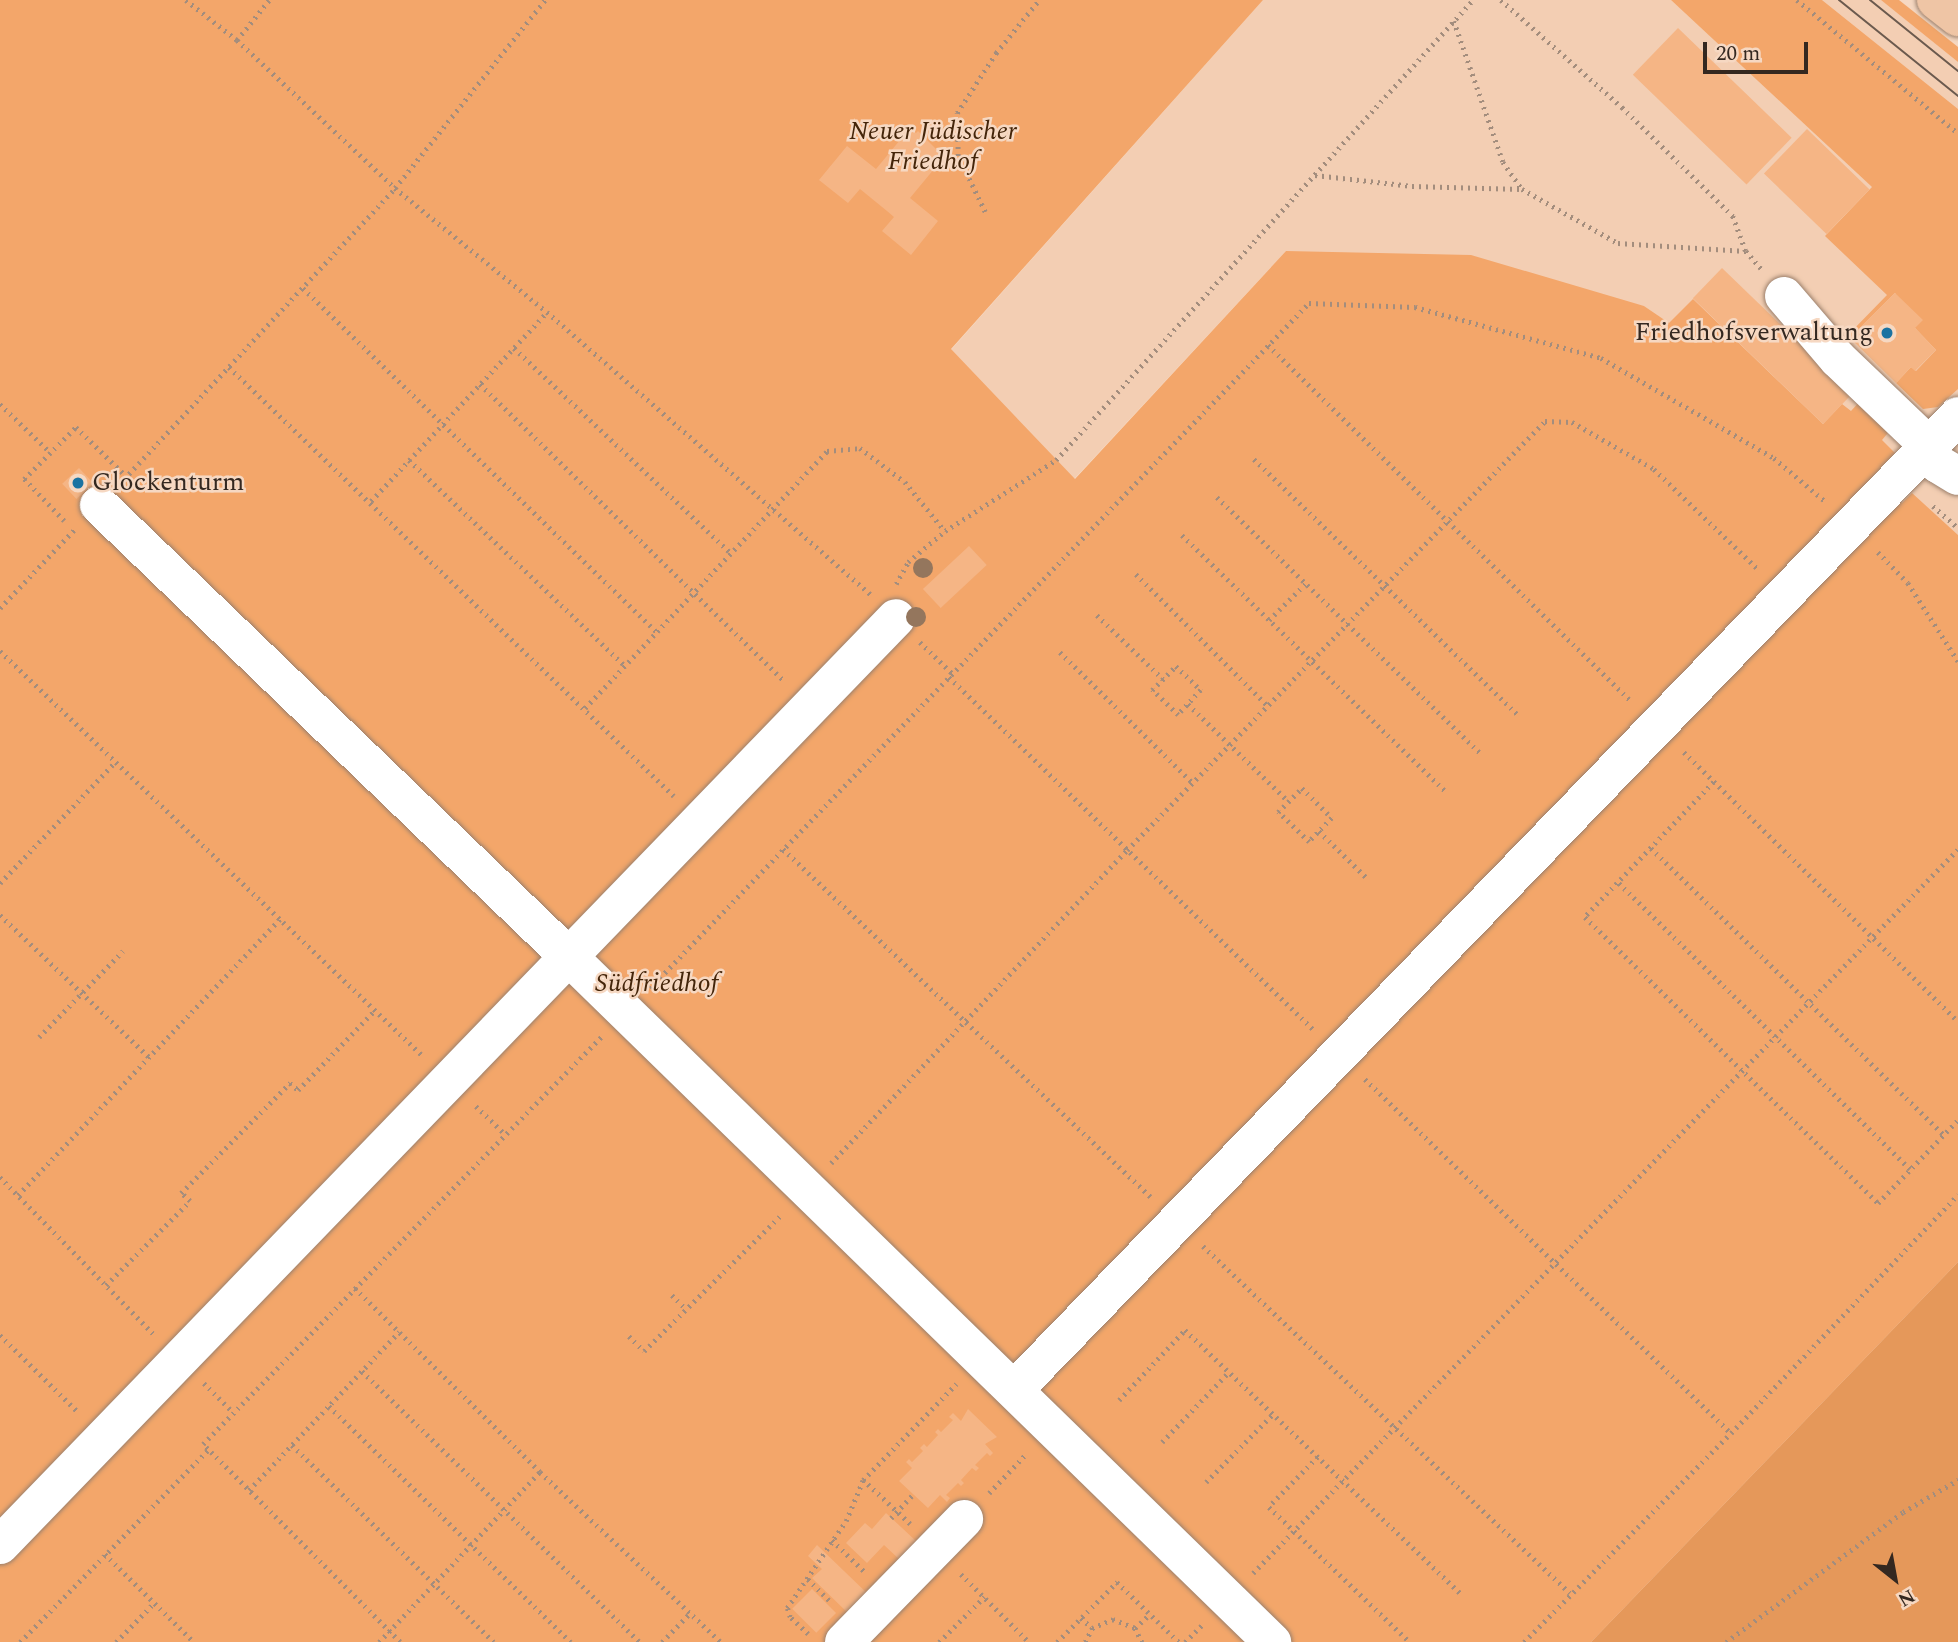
<!DOCTYPE html>
<meta charset="utf-8">
<style>
body{margin:0}
#map{position:relative;width:1958px;height:1642px;overflow:hidden;background:#f6d8c2;font-family:Spectral,serif}
div>[style]{position:absolute}
[style*='--x']{left:calc(var(--x)*1px);top:calc(var(--y)*1px);width:calc(var(--w)*1px);rotate:calc(var(--a)*1deg)}
.built>*{inset:0;background:#f3ceb3}
.green>*{inset:0;background:#f3a66a}
.forest>*{inset:0;background:#e5985a}
.building>*{inset:0;background:#f5b585;transform-origin:0 0}
.path>*{height:4.5px;margin-top:-2.25px;transform-origin:0;background:repeating-linear-gradient(90deg,#a38d7d 0 2px,transparent 0 7px)}
.roads{filter:drop-shadow(0 0 2px #9b806c) drop-shadow(0 0 2px #9b806c)}
.minor>*{height:38px;margin:-19px;padding:0 19px;transform-origin:19px;border-radius:19px;background:#fff}
.major>*{height:38px;margin:-19px;padding:0 19px;transform-origin:19px;border-radius:19px;background:#efc5a5}
.tram>*{height:2px;margin:-1px;padding:0 1px;transform-origin:1px;border-radius:1px;background:#6b5a4e}
.trees>*{width:20px;height:20px;margin:-10px;border-radius:50%;background:#94765d}
.dots>*{width:19px;height:19px;translate:-50% -50%;box-sizing:border-box;border:4px solid #f6d8c2;border-radius:50%}
span{translate:-50% -50%;white-space:nowrap;text-align:center;line-height:1.15;-webkit-text-stroke:5px #f6d8c2;paint-order:stroke}
.park-label{font-size:26px;color:#44250a;font-style:italic}
.poi-label{font-size:26px;color:#342820}
.right{translate:-100% -50%;text-align:right}
.left{translate:0 -50%;text-align:left}
.north{position:absolute;left:1860px;top:1544px;width:70px;height:70px;-webkit-text-stroke:5px #f6d8c2;paint-order:stroke;rotate:149deg;font-size:19px;font-weight:700;line-height:28px;text-align:center;color:#342820}
.north::after{content:'';display:block;margin:auto;width:24px;height:32px;background:#342820;clip-path:polygon(50% 0,100% 100%,50% 72%,0 100%)}
.scale{position:absolute;left:1703px;top:42px;width:105px;height:32px;box-sizing:border-box;border:4px solid #342820;border-top:0;padding-left:9px;font-size:21px;line-height:24px;white-space:nowrap;color:#342820;-webkit-text-stroke:5px #f6d8c2;paint-order:stroke}
</style>
<div id="map">
<div class="built">
<div style="clip-path:polygon(1263px 0,1671px 0,1958px 267px,1958px 554px,1798px 413px,1644px 306px,1286px 251px,1074px 479px,951px 350px)"></div>
<div style="clip-path:polygon(1822px 0,1881px 0,1958px 62px,1958px 109px)"></div>
</div>
<div class="green">
<div style="clip-path:polygon(0 0,1263px 0,951px 349px,1075px 479px,1286px 251px,1471px 255px,1644px 306px,1669px 323px,1693px 299px,1823px 424px,1842px 404px,1851px 411px,1862px 399px,1892px 428px,1882px 440px,1895px 453px,1873px 476px,1902px 503px,1912px 493px,1958px 535px,1958px 1262px,1591px 1642px,0 1642px)"></div>
<div style="clip-path:polygon(1671px 0,1822px 0,1958px 109px,1958px 389px,1938px 407px,1923px 409px,1896px 383px,1911px 367px,1916px 371px,1936px 350px,1915px 328px,1895px 293px,1850px 338px,1848px 335px,1887px 295px,1825px 236px,1872px 187px)"></div>
<div style="clip-path:polygon(1881px 0,1899px 0,1958px 47px,1958px 62px)"></div>
</div>
<div class="forest">
<div style="clip-path:polygon(1958px 1262px,1958px 1642px,1591px 1642px)"></div>
</div>
<div class="building">
<div style="left:1678px;top:28px;width:158px;height:65px;rotate:44deg"></div>
<div style="clip-path:polygon(910px 128px,916px 133px,918px 131px,944px 157px,910px 198px,938px 221px,911px 255px,882px 231px,894px 217px,887px 211px,860px 189px,848px 203px,819px 180px,847px 146px,876px 169px)"></div>
<div style="left:1807px;top:129px;width:87px;height:62px;rotate:44deg"></div>
<div style="left:1722px;top:268px;width:181px;height:42px;rotate:44deg"></div>
<div style="clip-path:polygon(1895px 293px,1923px 320px,1915px 328px,1936px 350px,1915px 371px,1911px 367px,1896px 383px,1850px 338px)"></div>
<div style="left:79px;top:468px;width:21px;height:23px;rotate:47deg"></div>
<div style="left:969px;top:546px;width:26px;height:63px;rotate:47deg"></div>
<div style="clip-path:polygon(968px 1409px,997px 1437px,985px 1444px,993px 1453px,990px 1456px,987px 1453px,975px 1465px,979px 1468px,976px 1471px,972px 1468px,961px 1480px,964px 1483px,961px 1486px,958px 1483px,946px 1495px,950px 1498px,947px 1502px,940px 1495px,928px 1508px,899px 1481px,912px 1468px,906px 1462px,909px 1459px,912px 1462px,923px 1451px,920px 1448px,924px 1444px,927px 1447px,938px 1435px,935px 1432px,938px 1429px,941px 1432px,953px 1420px,949px 1417px,953px 1413px,961px 1421px)"></div>
<div style="clip-path:polygon(886px 1513px,916px 1541px,900px 1560px,884px 1545px,867px 1563px,846px 1543px,865px 1523px,872px 1529px)"></div>
<div style="clip-path:polygon(817px 1545px,871px 1597px,852px 1617px,812px 1578px,822px 1569px,808px 1556px)"></div>
<div style="left:812px;top:1589px;width:34px;height:28px;rotate:45deg"></div>
</div>
<div class="path">
<div style="--x:186;--y:0;--w:65;--a:38.1"></div>
<div style="--x:237;--y:40;--w:216;--a:43.1"></div>
<div style="--x:395;--y:188;--w:196;--a:39.2"></div>
<div style="--x:547;--y:312;--w:430;--a:41.1"></div>
<div style="--x:1501;--y:0;--w:162;--a:41.5"></div>
<div style="--x:1622;--y:107;--w:156;--a:44.5"></div>
<div style="--x:1733;--y:216;--w:37;--a:70"></div>
<div style="--x:1746;--y:251;--w:23;--a:49"></div>
<div style="--x:1797;--y:0;--w:209;--a:39.6"></div>
<div style="--x:1454;--y:21;--w:149;--a:70.8"></div>
<div style="--x:1503;--y:162;--w:33;--a:55"></div>
<div style="--x:1522;--y:189;--w:110;--a:29.4"></div>
<div style="--x:1618;--y:243;--w:128;--a:3.6"></div>
<div style="--x:237;--y:40;--w:51;--a:-51.3"></div>
<div style="--x:1315;--y:175;--w:98;--a:6.5"></div>
<div style="--x:1412;--y:186;--w:109;--a:1.6"></div>
<div style="--x:985;--y:212;--w:62;--a:-115.7"></div>
<div style="--x:958;--y:156;--w:43;--a:-91.3"></div>
<div style="--x:957;--y:113;--w:72;--a:-57"></div>
<div style="--x:996;--y:53;--w:68;--a:-50.9"></div>
<div style="--x:303;--y:288;--w:494;--a:44.2"></div>
<div style="--x:1268;--y:345;--w:510;--a:44.44"></div>
<div style="--x:514;--y:348;--w:299;--a:43.4"></div>
<div style="--x:229;--y:367;--w:618;--a:43.95"></div>
<div style="--x:480;--y:384;--w:426;--a:44.3"></div>
<div style="--x:0;--y:404;--w:69;--a:43.8"></div>
<div style="--x:1254;--y:459;--w:368;--a:44.1"></div>
<div style="--x:409;--y:460;--w:298;--a:43.6"></div>
<div style="--x:124;--y:479;--w:398;--a:-47"></div>
<div style="--x:395;--y:188;--w:241;--a:-51.4"></div>
<div style="--x:1217;--y:497;--w:368;--a:44.2"></div>
<div style="--x:371;--y:501;--w:258;--a:-47"></div>
<div style="--x:1933;--y:506;--w:33;--a:41"></div>
<div style="--x:64;--y:521;--w:58;--a:-133.6"></div>
<div style="--x:24;--y:479;--w:74;--a:-45"></div>
<div style="--x:76;--y:427;--w:70;--a:44.4"></div>
<div style="--x:1182;--y:535;--w:367;--a:44.2"></div>
<div style="--x:1878;--y:552;--w:43;--a:45.9"></div>
<div style="--x:1908;--y:583;--w:93;--a:57.3"></div>
<div style="--x:1136;--y:574;--w:185;--a:45"></div>
<div style="--x:896;--y:584;--w:25;--a:-61"></div>
<div style="--x:908;--y:562;--w:48;--a:-40"></div>
<div style="--x:945;--y:531;--w:132;--a:-32.6"></div>
<div style="--x:1056;--y:460;--w:621;--a:-47.81"></div>
<div style="--x:0;--y:608;--w:108;--a:-46.5"></div>
<div style="--x:1097;--y:615;--w:92;--a:44.1"></div>
<div style="--x:1269;--y:620;--w:52;--a:-45"></div>
<div style="--x:920;--y:642;--w:45;--a:44.1"></div>
<div style="--x:0;--y:651;--w:587;--a:43.76"></div>
<div style="--x:1060;--y:652;--w:185;--a:44.6"></div>
<div style="--x:1176;--y:666;--w:35;--a:44"></div>
<div style="--x:1201;--y:690;--w:34;--a:133"></div>
<div style="--x:1178;--y:715;--w:36;--a:-136"></div>
<div style="--x:1152;--y:690;--w:34;--a:-45"></div>
<div style="--x:949;--y:677;--w:506;--a:44.04"></div>
<div style="--x:1188;--y:704;--w:139;--a:44.1"></div>
<div style="--x:585;--y:708;--w:353;--a:-46.7"></div>
<div style="--x:827;--y:451;--w:33;--a:-5"></div>
<div style="--x:860;--y:448;--w:56;--a:37.1"></div>
<div style="--x:905;--y:482;--w:63;--a:50.8"></div>
<div style="--x:1684;--y:752;--w:384;--a:44.5"></div>
<div style="--x:1714;--y:782;--w:187;--a:133.7"></div>
<div style="--x:1585;--y:917;--w:409;--a:44.3"></div>
<div style="--x:1878;--y:1203;--w:115;--a:-46.1"></div>
<div style="--x:1302;--y:788;--w:42;--a:45"></div>
<div style="--x:1332;--y:818;--w:33;--a:134"></div>
<div style="--x:1309;--y:842;--w:43;--a:-135.9"></div>
<div style="--x:1278;--y:812;--w:34;--a:-45"></div>
<div style="--x:1319;--y:831;--w:66;--a:44.4"></div>
<div style="--x:1651;--y:848;--w:410;--a:44.4"></div>
<div style="--x:783;--y:849;--w:506;--a:43.4"></div>
<div style="--x:0;--y:883;--w:168;--a:-46.4"></div>
<div style="--x:1619;--y:883;--w:408;--a:44.5"></div>
<div style="--x:0;--y:915;--w:207;--a:43.6"></div>
<div style="--x:650;--y:988;--w:951;--a:-46.11"></div>
<div style="--x:1309;--y:303;--w:106;--a:2.2"></div>
<div style="--x:1415;--y:307;--w:193;--a:15.3"></div>
<div style="--x:1601;--y:358;--w:200;--a:30"></div>
<div style="--x:1774;--y:458;--w:68;--a:40.2"></div>
<div style="--x:39;--y:1037;--w:120;--a:-45.7"></div>
<div style="--x:1365;--y:1079;--w:509;--a:44.05"></div>
<div style="--x:476;--y:1106;--w:39;--a:44"></div>
<div style="--x:831;--y:1163;--w:431;--a:-46.6"></div>
<div style="--x:1127;--y:850;--w:599;--a:-45.74"></div>
<div style="--x:1545;--y:421;--w:27;--a:2"></div>
<div style="--x:1572;--y:422;--w:95;--a:29.8"></div>
<div style="--x:1654;--y:469;--w:144;--a:43.9"></div>
<div style="--x:0;--y:1177;--w:219;--a:45.6"></div>
<div style="--x:18;--y:1195;--w:381;--a:-46.5"></div>
<div style="--x:1203;--y:1246;--w:505;--a:43.4"></div>
<div style="--x:106;--y:1285;--w:119;--a:-45"></div>
<div style="--x:190;--y:1201;--w:12;--a:-138"></div>
<div style="--x:181;--y:1193;--w:155;--a:-45.3"></div>
<div style="--x:290;--y:1083;--w:11;--a:41"></div>
<div style="--x:298;--y:1090;--w:111;--a:-46.1"></div>
<div style="--x:355;--y:1288;--w:261;--a:44.8"></div>
<div style="--x:540;--y:1472;--w:248;--a:43.2"></div>
<div style="--x:672;--y:1295;--w:20;--a:45"></div>
<div style="--x:0;--y:1335;--w:111;--a:44.6"></div>
<div style="--x:629;--y:1336;--w:21;--a:45"></div>
<div style="--x:644;--y:1351;--w:193;--a:-44.8"></div>
<div style="--x:362;--y:1371;--w:388;--a:44.3"></div>
<div style="--x:204;--y:1383;--w:41;--a:45"></div>
<div style="--x:1119;--y:1400;--w:96;--a:-46.7"></div>
<div style="--x:1185;--y:1330;--w:382;--a:43.7"></div>
<div style="--x:329;--y:1406;--w:338;--a:44.3"></div>
<div style="--x:1162;--y:1442;--w:97;--a:-46.3"></div>
<div style="--x:292;--y:1445;--w:282;--a:44.3"></div>
<div style="--x:1318;--y:1457;--w:70;--a:134.4"></div>
<div style="--x:1269;--y:1507;--w:195;--a:43.8"></div>
<div style="--x:1206;--y:1482;--w:95;--a:-45.4"></div>
<div style="--x:249;--y:1490;--w:218;--a:-46.5"></div>
<div style="--x:989;--y:1493;--w:54;--a:-46.5"></div>
<div style="--x:891;--y:1518;--w:33;--a:-47"></div>
<div style="--x:910;--y:1524;--w:64;--a:-136.9"></div>
<div style="--x:863;--y:1480;--w:134;--a:-45.9"></div>
<div style="--x:832;--y:1540;--w:45;--a:44.1"></div>
<div style="--x:105;--y:1554;--w:125;--a:44.7"></div>
<div style="--x:1253;--y:1573;--w:1011;--a:-45.76"></div>
<div style="--x:961;--y:1574;--w:96;--a:45"></div>
<div style="--x:808;--y:1579;--w:34;--a:45"></div>
<div style="--x:1081;--y:1618;--w:15;--a:42"></div>
<div style="--x:1135;--y:1628;--w:21;--a:-43"></div>
<div style="--x:808;--y:1634;--w:25;--a:-137"></div>
<div style="--x:790;--y:1617;--w:9;--a:-108"></div>
<div style="--x:787;--y:1608;--w:105;--a:-55.9"></div>
<div style="--x:846;--y:1521;--w:44;--a:-67.5"></div>
<div style="--x:20;--y:1642;--w:269;--a:-45.6"></div>
<div style="--x:116;--y:1642;--w:54;--a:-45.7"></div>
<div style="--x:379;--y:1642;--w:234;--a:-46.6"></div>
<div style="--x:400;--y:1642;--w:279;--a:-134.9"></div>
<div style="--x:203;--y:1444;--w:571;--a:-45.64"></div>
<div style="--x:662;--y:1642;--w:40;--a:-46"></div>
<div style="--x:939;--y:1642;--w:64;--a:-45"></div>
<div style="--x:1057;--y:1642;--w:85;--a:-45"></div>
<div style="--x:1117;--y:1582;--w:86;--a:44.1"></div>
<div style="--x:1085;--y:1642;--w:16;--a:-63"></div>
<div style="--x:1092;--y:1628;--w:23;--a:-23"></div>
<div style="--x:1113;--y:1619;--w:24;--a:22"></div>
<div style="--x:1135;--y:1628;--w:16;--a:63"></div>
<div style="--x:1185;--y:1642;--w:25;--a:-45"></div>
<div style="--x:1524;--y:1642;--w:294;--a:-45.3"></div>
<div style="--x:1731;--y:1433;--w:329;--a:-46.4"></div>
<div style="--x:1726;--y:1642;--w:220;--a:-36.3"></div>
<div style="--x:1903;--y:1512;--w:64;--a:-30.2"></div>
</div>
<div class="roads">
<div class="minor">
<div style="--x:1784;--y:296;--w:83;--a:49.4"></div>
<div style="--x:1838;--y:359;--w:126;--a:43.7"></div>
<div style="--x:1924;--y:451;--w:19;--a:43"></div>
<div style="--x:1938;--y:464;--w:23;--a:31"></div>
<div style="--x:99;--y:505;--w:652;--a:43.88"></div>
<div style="--x:569;--y:957;--w:982;--a:44.26"></div>
<div style="--x:1014;--y:1390;--w:1356;--a:-45.9"></div>
<div style="--x:0;--y:1545;--w:1289;--a:-45.97"></div>
<div style="--x:844;--y:1642;--w:172;--a:-45.7"></div>
</div>
<div class="major">
<div style="--x:1936;--y:0;--w:28;--a:38"></div>
</div>
</div>
<div class="tram">
<div style="--x:1839;--y:0;--w:153;--a:38.9"></div>
<div style="--x:1870;--y:0;--w:113;--a:38.9"></div>
</div>
<div class="trees">
<div style="left:923px;top:568px"></div>
<div style="left:916px;top:617px"></div>
</div>
<div class="dots">
<div style="left:1887px;top:333px;background:#1a73a2"></div>
<div style="left:78px;top:483px;background:#1a73a2"></div>
</div>
<div class="park-label">
<span style="left:933px;top:147px">Neuer Jüdischer<br>Friedhof</span>
<span style="left:657px;top:984px">Südfriedhof</span>
</div>
<div class="poi-label">
<span class="right" style="left:1873px;top:333px">Friedhofsverwaltung</span>
<span class="left" style="left:92px;top:483px">Glockenturm</span>
</div>
<div class="north">N</div>
<div class="scale">20 m</div>
</div>
